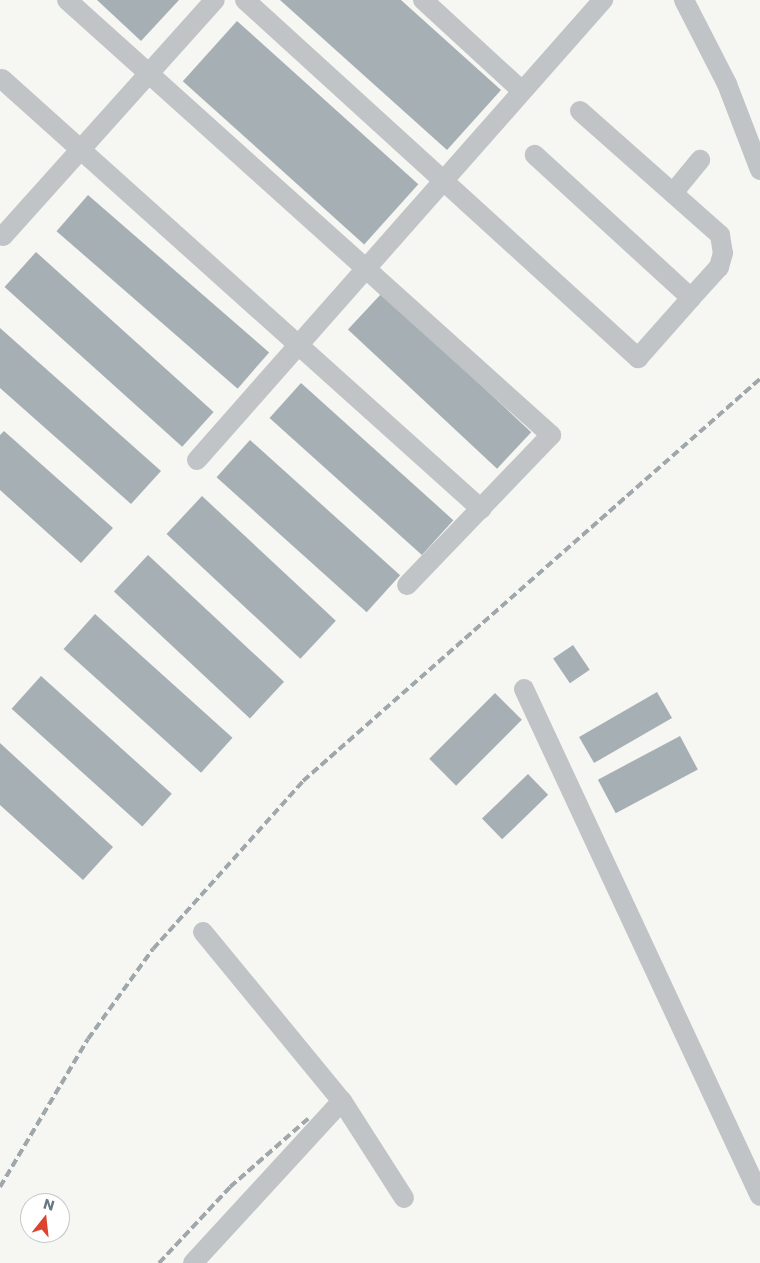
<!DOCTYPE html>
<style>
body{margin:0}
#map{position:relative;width:760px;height:1263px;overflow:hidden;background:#f6f6f3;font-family:Poppins,sans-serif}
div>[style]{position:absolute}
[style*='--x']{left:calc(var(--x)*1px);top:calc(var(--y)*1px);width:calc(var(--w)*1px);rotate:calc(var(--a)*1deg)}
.building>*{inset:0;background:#a6b0b4;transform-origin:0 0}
.minor>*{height:20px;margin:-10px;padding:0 10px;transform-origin:10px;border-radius:10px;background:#c0c4c7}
.rail>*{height:4px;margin-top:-2px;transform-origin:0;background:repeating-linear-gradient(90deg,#9fa7ab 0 8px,transparent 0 12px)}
span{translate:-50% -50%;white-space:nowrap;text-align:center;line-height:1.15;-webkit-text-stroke:5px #fff;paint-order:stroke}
.north{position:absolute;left:20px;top:1193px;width:50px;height:50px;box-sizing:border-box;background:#fff;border:1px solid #c2c9cd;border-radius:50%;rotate:16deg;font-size:14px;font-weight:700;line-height:20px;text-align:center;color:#667983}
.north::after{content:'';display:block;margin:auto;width:18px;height:22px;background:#db452e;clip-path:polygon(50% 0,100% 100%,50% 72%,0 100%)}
</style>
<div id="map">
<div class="building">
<div style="clip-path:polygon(97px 0,179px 0,141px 41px)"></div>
<div style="clip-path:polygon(280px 0,401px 0,501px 90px,447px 150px)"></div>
<div style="left:237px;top:21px;width:244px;height:81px;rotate:42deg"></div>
<div style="left:88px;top:195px;width:240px;height:48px;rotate:41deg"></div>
<div style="left:36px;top:252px;width:239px;height:47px;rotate:42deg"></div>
<div style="left:382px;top:293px;width:204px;height:50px;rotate:43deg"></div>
<div style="clip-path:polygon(0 328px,161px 471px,131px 504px,0 388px)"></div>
<div style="left:301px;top:383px;width:205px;height:47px;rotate:42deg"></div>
<div style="clip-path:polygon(4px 431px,113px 528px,81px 563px,0 490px,0 435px)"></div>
<div style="left:250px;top:440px;width:202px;height:50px;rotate:42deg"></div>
<div style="left:202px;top:496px;width:183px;height:52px;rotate:43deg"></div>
<div style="left:148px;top:555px;width:186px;height:50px;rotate:43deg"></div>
<div style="left:95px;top:614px;width:185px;height:47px;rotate:42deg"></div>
<div style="left:573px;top:645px;width:30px;height:24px;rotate:56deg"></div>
<div style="left:41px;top:676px;width:176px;height:44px;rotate:42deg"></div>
<div style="left:657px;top:692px;width:30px;height:90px;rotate:60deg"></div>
<div style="left:495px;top:693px;width:38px;height:93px;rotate:45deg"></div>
<div style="left:680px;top:736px;width:38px;height:93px;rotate:62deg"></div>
<div style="clip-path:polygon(0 743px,113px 847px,83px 880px,0 805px)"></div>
<div style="left:528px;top:774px;width:29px;height:64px;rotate:46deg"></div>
</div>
<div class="minor">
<div style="--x:67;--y:0;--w:651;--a:41.95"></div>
<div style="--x:551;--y:435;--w:208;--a:133.8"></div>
<div style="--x:245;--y:0;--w:532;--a:42.33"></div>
<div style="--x:638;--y:358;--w:80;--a:-48.5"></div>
<div style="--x:691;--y:298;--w:212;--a:-137.5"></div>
<div style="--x:423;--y:0;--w:134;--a:42.6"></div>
<div style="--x:684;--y:0;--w:94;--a:62.9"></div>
<div style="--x:727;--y:84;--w:92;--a:69"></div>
<div style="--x:2;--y:79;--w:644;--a:41.91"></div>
<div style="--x:580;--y:111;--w:187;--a:41.5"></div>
<div style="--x:720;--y:235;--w:18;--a:81"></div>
<div style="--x:723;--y:253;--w:15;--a:106"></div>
<div style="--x:719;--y:267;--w:42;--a:132.1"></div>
<div style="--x:673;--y:193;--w:43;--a:-50.7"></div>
<div style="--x:3;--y:236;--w:317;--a:-48.1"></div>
<div style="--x:197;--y:460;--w:614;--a:-48.57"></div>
<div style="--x:524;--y:689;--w:559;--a:65.04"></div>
<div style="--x:203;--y:932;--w:219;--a:50.6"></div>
<div style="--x:342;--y:1101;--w:115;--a:57.4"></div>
<div style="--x:193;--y:1263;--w:220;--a:-47.4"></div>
</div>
<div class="rail">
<div style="--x:0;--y:1187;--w:172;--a:-59.3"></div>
<div style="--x:88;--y:1039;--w:111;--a:-54.2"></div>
<div style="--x:153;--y:949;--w:225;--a:-48.2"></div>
<div style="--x:303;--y:781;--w:609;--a:-41.34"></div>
<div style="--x:159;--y:1263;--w:104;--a:-46.9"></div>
<div style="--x:230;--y:1187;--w:106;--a:-41.2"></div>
</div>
<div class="north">N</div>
</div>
